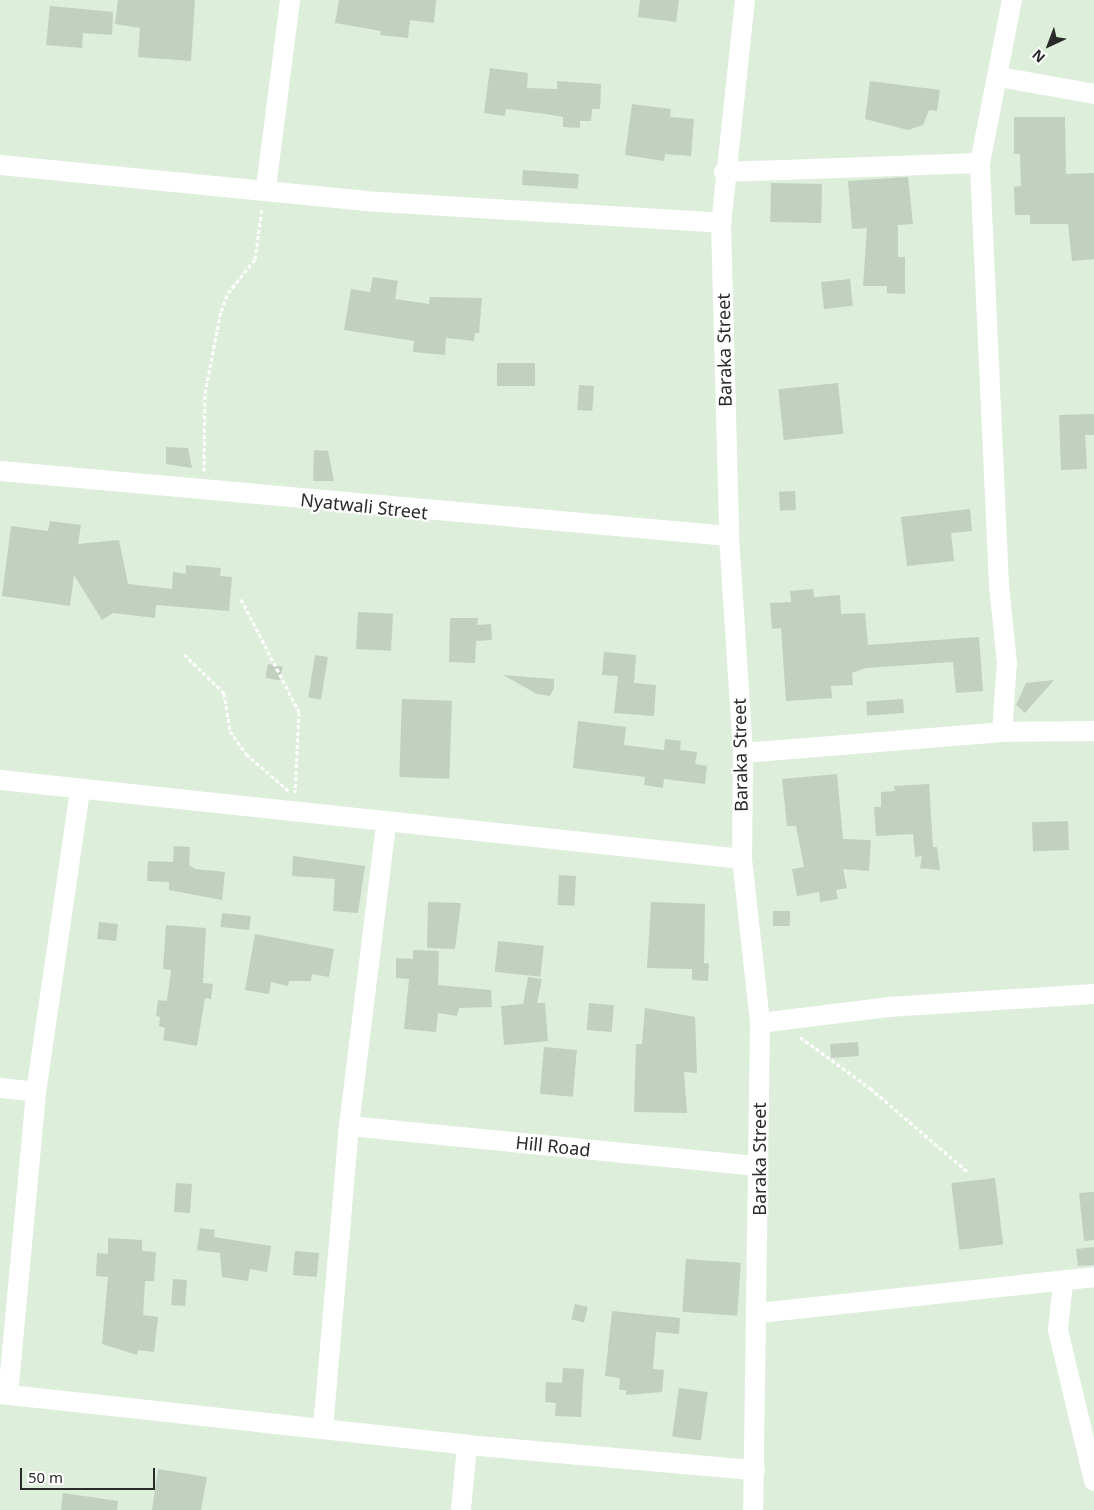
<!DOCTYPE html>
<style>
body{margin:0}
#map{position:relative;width:1094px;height:1510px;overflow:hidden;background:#ddeedb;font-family:"Noto Sans",sans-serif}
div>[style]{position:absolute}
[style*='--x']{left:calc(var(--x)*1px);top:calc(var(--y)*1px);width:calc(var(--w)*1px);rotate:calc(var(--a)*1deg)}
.building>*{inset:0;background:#c1d0c0;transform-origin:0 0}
.path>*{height:3px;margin-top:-1.5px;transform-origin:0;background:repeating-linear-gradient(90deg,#fff 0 4px,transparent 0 6.5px)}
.minor>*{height:20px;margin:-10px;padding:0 10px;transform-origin:10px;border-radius:10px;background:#fff}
span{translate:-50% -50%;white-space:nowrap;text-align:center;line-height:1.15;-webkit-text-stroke:4.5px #fff;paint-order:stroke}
.street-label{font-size:18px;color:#2a2a2a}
.north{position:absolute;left:1024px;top:20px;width:50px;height:50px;-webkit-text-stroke:4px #fff;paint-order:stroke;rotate:223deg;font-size:14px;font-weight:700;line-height:20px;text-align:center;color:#2a2a2a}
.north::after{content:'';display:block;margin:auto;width:18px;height:22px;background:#2a2a2a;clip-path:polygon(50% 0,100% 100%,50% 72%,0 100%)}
.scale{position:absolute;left:20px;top:1468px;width:135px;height:22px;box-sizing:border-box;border:2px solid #2a2a2a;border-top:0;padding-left:6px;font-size:15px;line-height:18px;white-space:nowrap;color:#2a2a2a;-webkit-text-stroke:4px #fff;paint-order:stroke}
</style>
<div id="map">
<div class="building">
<div style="clip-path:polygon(118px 0,195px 0,191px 61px,138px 57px,140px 28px,115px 24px)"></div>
<div style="clip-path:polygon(339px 0,436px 0,434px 23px,410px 20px,408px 38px,380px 35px,381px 31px,335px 23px)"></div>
<div style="clip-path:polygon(640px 0,679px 0,676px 22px,638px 17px)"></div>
<div style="clip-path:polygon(50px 6px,113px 12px,112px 35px,83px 33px,82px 48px,46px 45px)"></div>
<div style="clip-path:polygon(490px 68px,528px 73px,527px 88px,557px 89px,557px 81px,601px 84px,600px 109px,592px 109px,591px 121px,580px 121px,580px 128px,563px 127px,563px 117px,546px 114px,506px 109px,505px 116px,484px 113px)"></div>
<div style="clip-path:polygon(870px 81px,940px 90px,937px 111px,929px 110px,923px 125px,908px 130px,865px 119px)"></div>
<div style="clip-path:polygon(632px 104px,671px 109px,670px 117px,694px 119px,691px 156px,665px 154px,664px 161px,625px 155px)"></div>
<div style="clip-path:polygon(1014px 117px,1065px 117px,1066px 174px,1094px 173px,1094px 259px,1072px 261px,1068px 224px,1030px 224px,1030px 215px,1015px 215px,1014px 187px,1021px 186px,1020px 154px,1014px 154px)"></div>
<div style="left:523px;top:170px;width:56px;height:15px;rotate:4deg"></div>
<div style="clip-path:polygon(908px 177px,913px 224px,898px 225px,898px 257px,905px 257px,905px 294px,887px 293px,887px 286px,863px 286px,867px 228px,852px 229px,848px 181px)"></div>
<div style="left:771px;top:183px;width:51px;height:39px;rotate:1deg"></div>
<div style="clip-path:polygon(373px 277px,398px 281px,395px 299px,429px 304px,430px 297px,482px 298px,479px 333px,475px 333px,474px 341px,446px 338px,445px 355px,413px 352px,414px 341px,344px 330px,351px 289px,370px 292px)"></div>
<div style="left:850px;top:279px;width:27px;height:29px;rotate:84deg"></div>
<div style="left:497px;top:363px;width:38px;height:23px"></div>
<div style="left:838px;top:383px;width:51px;height:60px;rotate:84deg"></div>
<div style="left:579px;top:385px;width:15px;height:25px;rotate:4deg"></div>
<div style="clip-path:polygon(1094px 414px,1094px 435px,1085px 435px,1087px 469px,1061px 470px,1059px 415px)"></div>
<div style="clip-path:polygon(166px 447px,188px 448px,192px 468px,166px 464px)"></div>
<div style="clip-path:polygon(314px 450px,328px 451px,334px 481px,313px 481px)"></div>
<div style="left:795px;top:491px;width:19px;height:16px;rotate:87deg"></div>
<div style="clip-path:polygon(970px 509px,972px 531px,951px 533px,954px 561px,907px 566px,901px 517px)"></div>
<div style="clip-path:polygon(50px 521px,81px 525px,78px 544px,119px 540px,128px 584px,172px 589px,173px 572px,186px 574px,186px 565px,221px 568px,220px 576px,232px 577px,229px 611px,156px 605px,155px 618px,113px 613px,102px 620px,74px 575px,70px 606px,2px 596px,11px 526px,48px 531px)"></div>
<div style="clip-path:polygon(813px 589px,814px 597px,840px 595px,841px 614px,865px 613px,868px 645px,979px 637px,983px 691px,956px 693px,953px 662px,866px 668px,852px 673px,853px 685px,831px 686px,832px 698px,786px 701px,781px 628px,772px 629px,770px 603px,791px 602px,790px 591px)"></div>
<div style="left:358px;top:612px;width:35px;height:37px;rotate:3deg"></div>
<div style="clip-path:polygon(450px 618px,478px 618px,477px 625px,491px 624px,492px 640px,476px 641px,475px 663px,449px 662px)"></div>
<div style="clip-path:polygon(604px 652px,636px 655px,634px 683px,656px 685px,654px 716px,614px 713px,618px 676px,602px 675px)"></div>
<div style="left:315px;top:655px;width:13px;height:43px;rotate:9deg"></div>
<div style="left:268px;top:664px;width:15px;height:14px;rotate:11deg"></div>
<div style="clip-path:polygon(503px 675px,554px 679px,554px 688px,550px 696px,537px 694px)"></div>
<div style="clip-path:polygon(1054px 680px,1025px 713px,1016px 705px,1026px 683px)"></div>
<div style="left:402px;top:699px;width:50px;height:78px;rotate:2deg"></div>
<div style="left:903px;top:699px;width:14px;height:37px;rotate:86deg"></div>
<div style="clip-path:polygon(578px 721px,626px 727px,624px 745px,664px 750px,665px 739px,681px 741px,680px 750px,697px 752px,695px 764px,707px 766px,705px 784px,664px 779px,663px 788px,644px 785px,645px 777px,573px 768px)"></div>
<div style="clip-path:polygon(837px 774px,843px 839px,871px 840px,869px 871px,843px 869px,847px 888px,836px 890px,838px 899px,820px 902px,819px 892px,797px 896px,792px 869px,804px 867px,796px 826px,787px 826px,782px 779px)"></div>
<div style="clip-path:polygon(929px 784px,933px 847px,937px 847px,940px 870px,920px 868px,922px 856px,915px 857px,913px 834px,876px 836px,874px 807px,881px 807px,881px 792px,895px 791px,894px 786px)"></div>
<div style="left:1068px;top:821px;width:29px;height:36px;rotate:88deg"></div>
<div style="clip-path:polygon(174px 846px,190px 847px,189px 865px,195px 869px,225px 872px,222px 900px,169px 890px,169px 882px,147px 881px,148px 861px,173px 862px)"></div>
<div style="clip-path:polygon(293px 856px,365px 866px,358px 913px,333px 911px,335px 879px,292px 876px)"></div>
<div style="left:559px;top:875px;width:17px;height:30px;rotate:3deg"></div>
<div style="clip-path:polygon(428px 902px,461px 903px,455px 949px,427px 948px)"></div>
<div style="clip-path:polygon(651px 902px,705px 904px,704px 963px,709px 964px,708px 981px,692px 980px,692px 969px,647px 968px)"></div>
<div style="left:790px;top:911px;width:15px;height:17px;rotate:90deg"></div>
<div style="left:222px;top:913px;width:29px;height:14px;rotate:6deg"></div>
<div style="left:99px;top:922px;width:19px;height:17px;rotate:6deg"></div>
<div style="clip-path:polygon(166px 925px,206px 928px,203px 983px,213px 984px,211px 999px,205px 998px,197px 1046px,163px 1040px,165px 1028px,159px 1026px,160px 1017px,156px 1016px,158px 1000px,167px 1001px,171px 970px,163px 969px)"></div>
<div style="clip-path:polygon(255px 934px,334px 949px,329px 977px,312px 974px,311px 981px,289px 981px,288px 986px,271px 982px,269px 994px,245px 990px)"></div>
<div style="left:498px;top:941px;width:46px;height:31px;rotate:6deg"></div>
<div style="clip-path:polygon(413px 950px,439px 951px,438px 985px,491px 990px,492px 1007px,459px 1008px,457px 1016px,438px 1013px,436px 1032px,404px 1029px,409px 979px,396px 978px,396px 958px,413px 959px)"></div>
<div style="clip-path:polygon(528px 977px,542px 979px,537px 1003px,545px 1003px,548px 1041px,504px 1045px,501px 1006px,523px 1004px)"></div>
<div style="left:589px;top:1003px;width:25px;height:27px;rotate:5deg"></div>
<div style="clip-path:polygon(645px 1008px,695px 1017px,697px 1073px,684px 1072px,687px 1113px,634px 1112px,636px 1044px,642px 1044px)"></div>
<div style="left:858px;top:1042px;width:14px;height:28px;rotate:86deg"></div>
<div style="left:544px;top:1047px;width:33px;height:47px;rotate:5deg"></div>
<div style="left:995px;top:1178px;width:67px;height:44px;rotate:83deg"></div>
<div style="left:176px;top:1183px;width:16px;height:29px;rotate:4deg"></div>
<div style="clip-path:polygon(1094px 1192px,1094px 1240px,1084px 1241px,1079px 1193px)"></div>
<div style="clip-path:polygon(200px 1228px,215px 1230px,214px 1237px,271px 1246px,267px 1272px,250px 1269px,248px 1281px,222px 1277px,220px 1253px,197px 1250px)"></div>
<div style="clip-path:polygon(108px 1238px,142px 1240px,142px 1251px,156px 1252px,154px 1281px,145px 1281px,143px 1315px,158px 1317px,154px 1352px,138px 1350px,137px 1355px,102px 1344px,108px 1277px,96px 1276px,97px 1253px,108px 1254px)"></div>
<div style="clip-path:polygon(1094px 1247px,1094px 1265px,1078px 1266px,1076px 1249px)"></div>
<div style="left:295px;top:1251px;width:24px;height:24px;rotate:5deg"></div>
<div style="left:686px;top:1259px;width:55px;height:53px;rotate:4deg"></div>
<div style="left:173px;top:1279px;width:14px;height:26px;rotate:4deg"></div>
<div style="left:575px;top:1304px;width:13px;height:16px;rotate:13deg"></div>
<div style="clip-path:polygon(612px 1311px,680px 1318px,679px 1334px,656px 1332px,653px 1369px,664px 1370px,662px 1392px,626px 1395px,626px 1390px,619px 1390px,620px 1378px,605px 1376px)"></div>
<div style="clip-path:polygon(563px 1368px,584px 1369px,581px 1417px,555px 1416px,556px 1403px,545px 1402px,546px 1382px,562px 1383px)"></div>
<div style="left:679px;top:1388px;width:29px;height:49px;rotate:8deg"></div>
<div style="clip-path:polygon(158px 1469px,207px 1477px,201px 1510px,152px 1510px)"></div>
<div style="clip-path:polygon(63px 1493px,118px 1501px,117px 1510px,61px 1510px)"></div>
</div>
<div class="path">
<div style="--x:204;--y:471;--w:78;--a:-89.3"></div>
<div style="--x:205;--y:393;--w:84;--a:-79"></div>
<div style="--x:221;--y:311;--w:19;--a:-69"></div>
<div style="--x:228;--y:293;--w:43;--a:-51.5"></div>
<div style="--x:255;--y:259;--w:51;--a:-82.2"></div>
<div style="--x:241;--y:599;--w:127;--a:62.8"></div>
<div style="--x:299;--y:712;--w:81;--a:92.8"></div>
<div style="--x:184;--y:654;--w:56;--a:44.3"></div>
<div style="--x:224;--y:693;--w:38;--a:81"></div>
<div style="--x:230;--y:731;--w:28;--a:55"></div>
<div style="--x:246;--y:754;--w:57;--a:40.7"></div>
<div style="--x:800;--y:1037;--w:87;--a:36.1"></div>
<div style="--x:870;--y:1088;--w:128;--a:40.6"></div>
</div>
<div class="minor">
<div style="--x:745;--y:0;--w:224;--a:96.1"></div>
<div style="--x:721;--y:223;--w:313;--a:88.5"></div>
<div style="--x:729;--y:536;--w:217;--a:86.3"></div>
<div style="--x:743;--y:753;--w:106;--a:90.5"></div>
<div style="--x:742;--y:859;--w:165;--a:83.7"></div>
<div style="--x:760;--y:1023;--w:487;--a:90.8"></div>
<div style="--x:999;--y:77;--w:97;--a:10.1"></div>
<div style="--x:0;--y:165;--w:366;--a:5.6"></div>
<div style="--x:364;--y:201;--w:358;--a:3.5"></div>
<div style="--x:724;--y:172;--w:256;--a:-2"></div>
<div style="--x:266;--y:188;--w:190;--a:-82.7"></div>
<div style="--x:0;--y:471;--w:732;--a:5.1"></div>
<div style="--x:1002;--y:732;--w:69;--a:-85.9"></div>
<div style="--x:1007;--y:663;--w:78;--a:-95.9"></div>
<div style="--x:999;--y:585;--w:422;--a:-92.6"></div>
<div style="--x:980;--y:163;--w:166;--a:-78.9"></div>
<div style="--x:743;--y:753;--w:260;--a:-4.6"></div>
<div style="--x:1002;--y:732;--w:92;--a:-0.6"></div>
<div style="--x:0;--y:780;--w:746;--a:6.08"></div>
<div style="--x:760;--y:1023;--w:129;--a:-7.1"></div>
<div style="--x:888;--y:1007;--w:206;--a:-3.6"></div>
<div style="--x:0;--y:1088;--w:36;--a:6"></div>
<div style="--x:349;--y:1126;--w:411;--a:5.6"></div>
<div style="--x:1063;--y:1283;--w:47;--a:96.1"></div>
<div style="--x:1058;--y:1330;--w:155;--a:76.6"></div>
<div style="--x:758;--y:1313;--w:338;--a:-6.1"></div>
<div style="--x:0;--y:1394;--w:470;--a:6.2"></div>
<div style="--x:467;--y:1445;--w:289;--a:5"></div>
<div style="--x:8;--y:1395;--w:304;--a:-84.7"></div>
<div style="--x:36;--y:1092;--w:304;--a:-81.7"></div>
<div style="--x:323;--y:1429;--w:304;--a:-85.1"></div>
<div style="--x:349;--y:1126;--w:303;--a:-83"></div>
<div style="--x:461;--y:1510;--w:65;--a:-84.7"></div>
</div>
<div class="street-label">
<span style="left:724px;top:350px;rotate:-91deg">Baraka Street</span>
<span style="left:364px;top:506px;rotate:6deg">Nyatwali Street</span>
<span style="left:740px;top:755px;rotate:-91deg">Baraka Street</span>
<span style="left:553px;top:1146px;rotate:6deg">Hill Road</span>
<span style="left:759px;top:1159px;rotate:-90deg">Baraka Street</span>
</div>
<div class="north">N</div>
<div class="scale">50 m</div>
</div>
